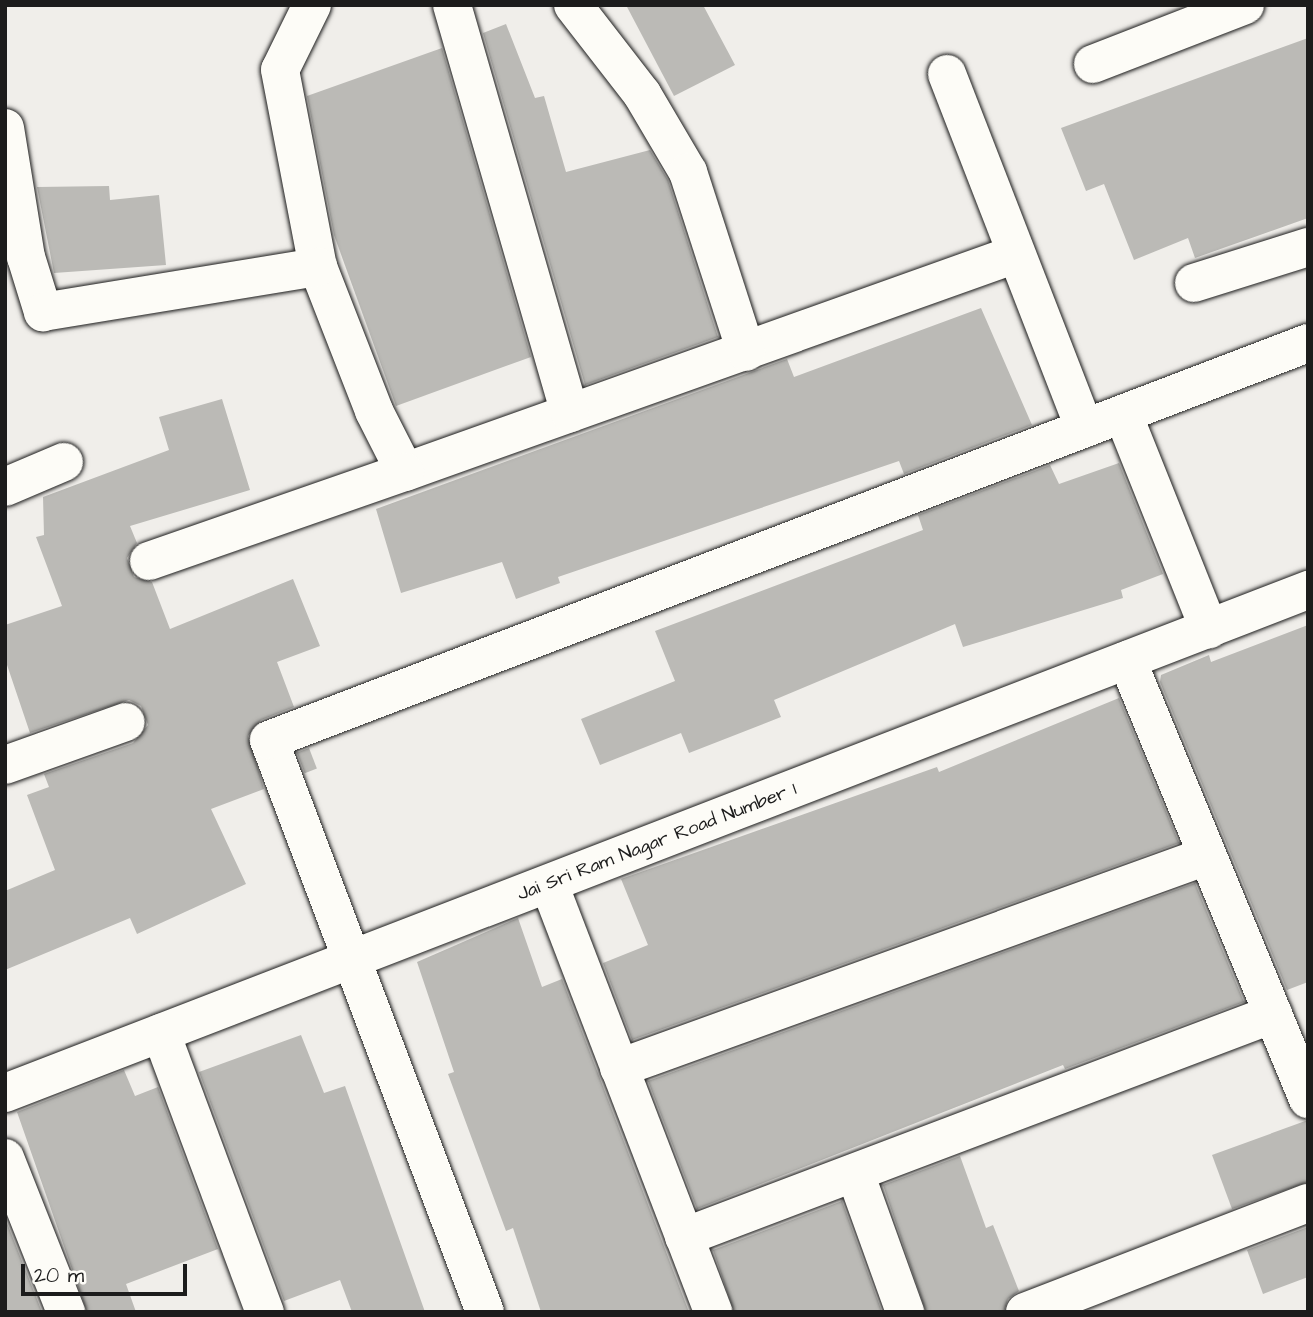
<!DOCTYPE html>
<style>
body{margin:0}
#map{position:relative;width:1313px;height:1317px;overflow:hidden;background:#f0eeea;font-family:"Architects Daughter",sans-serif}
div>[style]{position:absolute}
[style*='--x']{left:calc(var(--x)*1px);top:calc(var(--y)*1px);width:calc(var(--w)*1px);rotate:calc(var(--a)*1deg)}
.building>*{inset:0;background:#bbbab6;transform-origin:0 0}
.roads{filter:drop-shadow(0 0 2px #1c1c1c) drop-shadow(0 0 2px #1c1c1c)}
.street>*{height:38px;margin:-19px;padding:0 19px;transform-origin:19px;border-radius:19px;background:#fdfcf7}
span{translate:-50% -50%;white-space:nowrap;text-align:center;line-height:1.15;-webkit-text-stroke:6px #fdfcf7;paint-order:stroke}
.street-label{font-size:19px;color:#1c1c1c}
.frame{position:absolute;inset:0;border:7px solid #1c1c1c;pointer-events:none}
.scale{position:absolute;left:21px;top:1264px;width:166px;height:32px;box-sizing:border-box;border:4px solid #1c1c1c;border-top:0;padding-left:9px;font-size:21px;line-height:24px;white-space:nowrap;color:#1c1c1c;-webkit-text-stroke:5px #fdfcf7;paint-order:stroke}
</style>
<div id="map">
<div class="building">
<div style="clip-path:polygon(626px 5px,703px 5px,735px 65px,674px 96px)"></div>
<div style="clip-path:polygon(506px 24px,535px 98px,544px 96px,566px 172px,650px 150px,668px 180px,718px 337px,585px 385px,483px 33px)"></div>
<div style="clip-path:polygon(1308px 38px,1308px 218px,1195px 258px,1188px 238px,1134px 260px,1104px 184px,1086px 191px,1061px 128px)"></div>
<div style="clip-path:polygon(442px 48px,531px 357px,396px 406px,334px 235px,307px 96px)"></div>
<div style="clip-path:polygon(109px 186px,110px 200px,159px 195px,166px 265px,54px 273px,37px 187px)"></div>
<div style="clip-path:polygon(981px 308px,1032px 425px,904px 474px,899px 461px,558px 577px,560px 583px,516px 599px,502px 562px,401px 593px,376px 509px,787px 359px,794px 377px)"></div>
<div style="clip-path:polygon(222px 399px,250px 490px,130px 526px,137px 543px,127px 558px,134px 577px,152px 582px,170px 629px,293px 579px,320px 646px,277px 662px,294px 707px,261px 720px,248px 736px,264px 789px,211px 809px,246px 884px,137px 934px,130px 918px,5px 970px,5px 891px,55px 870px,27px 795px,49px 787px,44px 774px,133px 743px,148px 725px,141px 706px,129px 700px,30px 733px,5px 659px,5px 625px,62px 606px,36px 537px,44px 535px,43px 497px,169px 450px,159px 417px)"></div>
<div style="clip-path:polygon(1119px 463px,1163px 574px,1121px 590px,1123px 598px,963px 647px,955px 624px,774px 700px,781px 717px,689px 753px,681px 733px,600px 765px,581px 719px,675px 681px,655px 631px,923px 530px,918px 515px,1050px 465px,1059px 484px)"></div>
<div style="clip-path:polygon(1308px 625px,1308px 982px,1287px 990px,1160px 682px,1161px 675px,1209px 655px,1211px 662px)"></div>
<div style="clip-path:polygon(1119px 698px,1179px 843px,632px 1040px,603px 963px,648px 945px,621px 879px,937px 767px,939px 772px)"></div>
<div style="left:309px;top:748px;width:22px;height:13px;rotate:69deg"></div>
<div style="clip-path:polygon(1195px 883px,1244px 1002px,1065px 1069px,1063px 1065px,697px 1209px,648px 1081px)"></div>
<div style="clip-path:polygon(518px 918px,542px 987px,562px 979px,689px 1312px,541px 1312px,513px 1228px,506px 1231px,448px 1074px,454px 1072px,417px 962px)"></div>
<div style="clip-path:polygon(301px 1035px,324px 1093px,345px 1086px,425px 1312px,352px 1312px,340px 1280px,284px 1301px,199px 1072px)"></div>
<div style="clip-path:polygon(124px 1070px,135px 1096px,158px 1087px,218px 1249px,126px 1284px,136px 1312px,87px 1312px,17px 1112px)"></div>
<div style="clip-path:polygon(1308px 1120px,1308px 1182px,1232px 1209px,1212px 1155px)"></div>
<div style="clip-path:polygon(960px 1156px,986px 1228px,993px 1225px,1019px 1291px,1008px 1299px,1004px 1312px,926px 1312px,883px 1185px)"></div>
<div style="clip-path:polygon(842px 1201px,882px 1312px,734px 1312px,713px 1250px)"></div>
<div style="clip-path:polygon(5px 1218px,42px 1312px,5px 1312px)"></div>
<div style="clip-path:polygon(1308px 1227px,1308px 1277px,1263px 1294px,1247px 1250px)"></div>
</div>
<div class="roads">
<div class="street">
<div style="--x:312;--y:5;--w:72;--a:116.2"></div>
<div style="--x:280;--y:70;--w:201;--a:79.1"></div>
<div style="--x:318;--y:267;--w:155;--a:68.7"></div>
<div style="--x:374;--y:411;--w:68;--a:63.1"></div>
<div style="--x:405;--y:472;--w:646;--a:-19.64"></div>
<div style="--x:452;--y:5;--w:425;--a:73.9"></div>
<div style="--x:573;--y:5;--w:113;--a:52.2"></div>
<div style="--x:642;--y:94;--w:91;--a:59.5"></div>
<div style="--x:688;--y:172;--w:189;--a:72.1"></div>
<div style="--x:1093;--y:64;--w:163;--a:-21.2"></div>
<div style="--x:947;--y:74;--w:380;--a:68.8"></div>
<div style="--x:5;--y:128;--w:131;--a:80.8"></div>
<div style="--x:26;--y:257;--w:58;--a:72.8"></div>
<div style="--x:43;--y:312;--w:279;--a:-9.3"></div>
<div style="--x:1194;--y:283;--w:120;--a:-17.5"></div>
<div style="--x:1123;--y:414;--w:232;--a:68.2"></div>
<div style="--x:5;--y:487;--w:64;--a:-23"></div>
<div style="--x:149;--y:561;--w:271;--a:-19.2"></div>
<div style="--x:1127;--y:660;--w:475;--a:67.6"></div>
<div style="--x:5;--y:765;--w:128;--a:-19.6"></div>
<div style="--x:549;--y:884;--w:458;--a:69"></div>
<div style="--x:161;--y:1033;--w:298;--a:69.6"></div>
<div style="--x:619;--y:1068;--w:625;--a:-19.83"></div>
<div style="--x:5;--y:1093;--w:1397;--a:-21.11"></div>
<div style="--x:5;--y:1158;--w:166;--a:68.4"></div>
<div style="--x:855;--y:1173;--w:148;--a:70.2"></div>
<div style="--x:684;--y:1237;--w:630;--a:-20.74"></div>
<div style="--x:485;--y:1312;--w:611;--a:-110.69"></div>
<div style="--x:269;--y:740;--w:1112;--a:-20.91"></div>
<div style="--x:1025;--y:1312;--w:303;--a:-21.1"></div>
</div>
</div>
<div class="street-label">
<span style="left:657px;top:842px;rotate:-21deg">Jai Sri Ram Nagar Road Number 1</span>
</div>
<div class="frame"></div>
<div class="scale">20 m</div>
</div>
